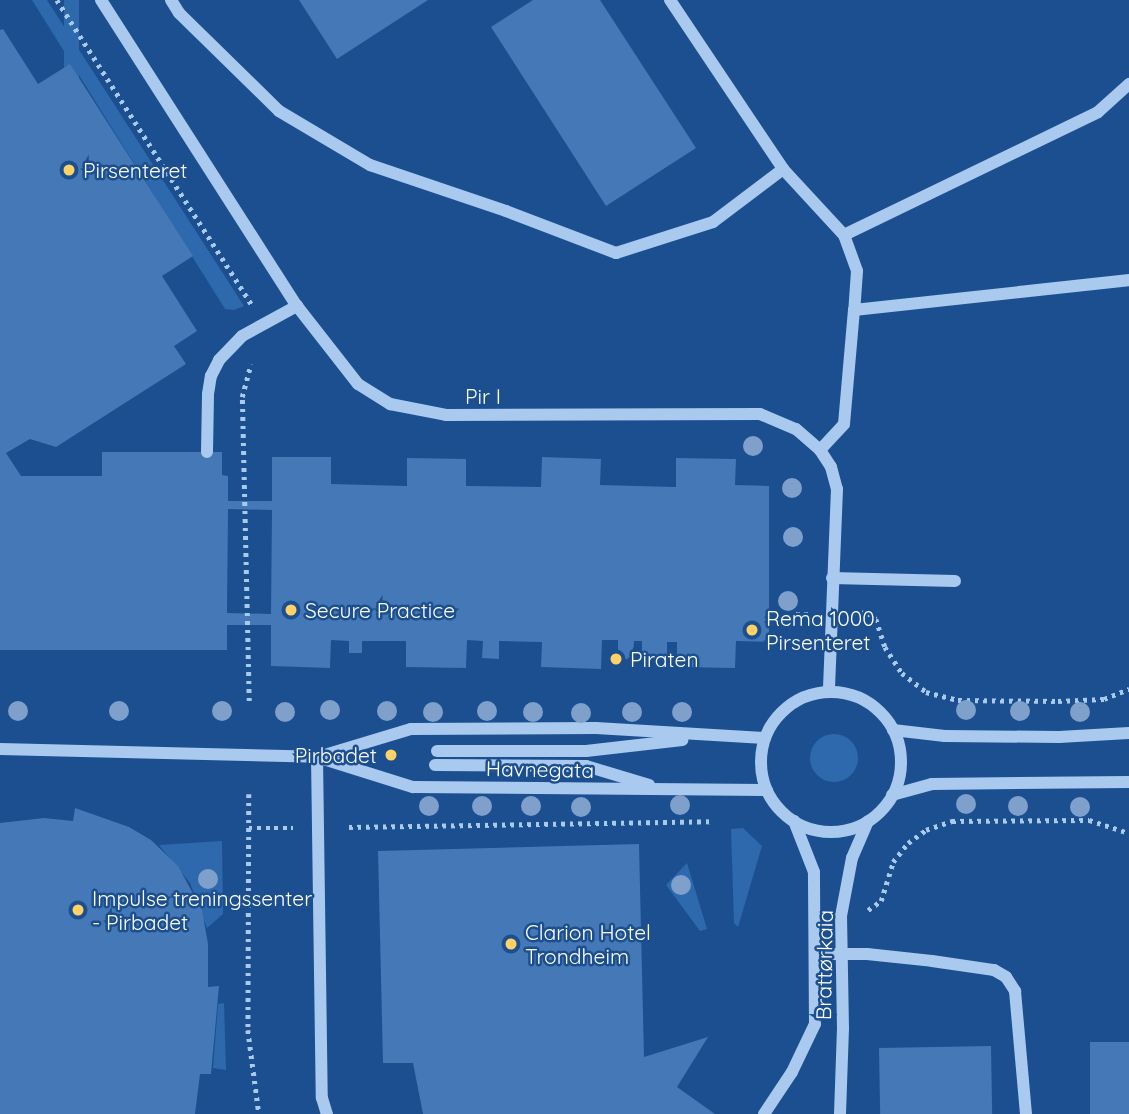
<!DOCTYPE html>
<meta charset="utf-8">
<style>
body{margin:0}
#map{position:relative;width:1129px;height:1114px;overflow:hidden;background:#1b4f8f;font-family:Quicksand,sans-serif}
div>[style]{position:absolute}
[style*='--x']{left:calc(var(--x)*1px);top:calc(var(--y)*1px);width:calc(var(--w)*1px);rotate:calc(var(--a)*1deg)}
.green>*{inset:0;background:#2e69ad;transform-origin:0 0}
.round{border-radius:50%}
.building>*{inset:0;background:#4478b7;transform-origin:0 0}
.path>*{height:4.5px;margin-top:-2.25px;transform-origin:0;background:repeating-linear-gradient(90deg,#a9c9ee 0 3.5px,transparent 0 8.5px)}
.minor>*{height:12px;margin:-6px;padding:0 6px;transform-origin:6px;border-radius:6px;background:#a9c9ee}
.minor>.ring{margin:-6px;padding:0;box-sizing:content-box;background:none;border:12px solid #a9c9ee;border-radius:50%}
.trees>*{width:20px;height:20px;margin:-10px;border-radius:50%;background:#7ea0ca}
.dots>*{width:19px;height:19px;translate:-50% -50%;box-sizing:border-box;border:4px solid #1b4f8f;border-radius:50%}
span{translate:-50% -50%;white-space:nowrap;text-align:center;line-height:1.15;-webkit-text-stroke:5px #1b4f8f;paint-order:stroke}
.poi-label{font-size:21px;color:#fff}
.left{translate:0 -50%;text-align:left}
.right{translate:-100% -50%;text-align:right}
.street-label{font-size:21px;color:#fff}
</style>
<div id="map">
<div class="green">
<div style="clip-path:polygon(32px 0,47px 0,244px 306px,234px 310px,225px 309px)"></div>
<div style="left:64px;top:0;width:15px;height:355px"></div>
<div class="round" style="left:810px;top:734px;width:48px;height:48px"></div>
<div style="clip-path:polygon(743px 828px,762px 846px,738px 927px,734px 923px,731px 829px)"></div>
<div style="clip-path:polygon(222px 841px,223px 914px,207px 928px,190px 883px,159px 845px)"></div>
<div style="clip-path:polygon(687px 863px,707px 929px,700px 931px,666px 885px)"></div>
<div style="clip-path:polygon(224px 1003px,226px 1070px,213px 1068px,218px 1004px)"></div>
</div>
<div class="building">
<div style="clip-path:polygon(299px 0,428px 0,337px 59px)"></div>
<div style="clip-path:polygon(533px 0,600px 0,696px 148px,606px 206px,491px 27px)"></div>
<div style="clip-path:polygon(evenodd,3px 29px,38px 84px,70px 64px,193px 256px,162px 276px,197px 331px,174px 346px,186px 364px,56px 447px,30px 439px,6px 453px,21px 476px,102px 476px,102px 452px,222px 452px,222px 475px,228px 476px,228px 501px,272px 501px,272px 457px,331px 457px,331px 484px,407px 486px,407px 458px,466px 459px,466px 486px,541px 487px,542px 457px,601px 459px,600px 485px,676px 487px,676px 458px,736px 459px,735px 485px,769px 486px,769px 642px,736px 641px,735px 668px,677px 667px,677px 642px,667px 642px,667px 657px,642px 657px,642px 641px,634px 641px,633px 659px,618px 659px,618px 640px,602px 640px,601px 669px,541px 667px,542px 642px,499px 641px,499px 659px,482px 658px,483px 641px,467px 640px,466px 668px,406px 667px,406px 641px,362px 641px,362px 653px,349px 653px,349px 641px,331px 640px,330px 668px,271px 666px,271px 625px,227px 625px,227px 650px,0 650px,0 30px,3px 29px,228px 509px,272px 510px,271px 614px,227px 613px,228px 509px)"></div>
<div style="clip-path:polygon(75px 808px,129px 827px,151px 840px,178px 866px,202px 910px,208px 944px,208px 987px,219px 986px,211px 1074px,200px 1074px,195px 1114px,0 1114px,0 823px,44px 818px,73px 821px)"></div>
<div style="clip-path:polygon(639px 844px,644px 1057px,708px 1037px,677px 1087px,715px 1114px,423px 1114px,413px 1063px,383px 1063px,378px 851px)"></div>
<div style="left:1129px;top:1042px;width:72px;height:39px;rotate:90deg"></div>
<div style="left:991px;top:1046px;width:68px;height:112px;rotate:89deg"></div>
</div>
<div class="path">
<div style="--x:57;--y:0;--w:362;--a:57.4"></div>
<div style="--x:853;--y:612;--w:15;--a:4"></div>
<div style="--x:868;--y:613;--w:10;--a:37"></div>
<div style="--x:876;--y:619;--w:29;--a:72"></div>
<div style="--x:885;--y:647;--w:31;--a:57"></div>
<div style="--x:902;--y:673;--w:31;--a:38"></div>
<div style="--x:926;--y:692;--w:33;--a:14"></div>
<div style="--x:958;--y:700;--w:100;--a:0.6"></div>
<div style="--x:1058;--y:701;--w:46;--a:-2.5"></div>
<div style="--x:1104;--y:699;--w:27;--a:-22"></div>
<div style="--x:796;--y:614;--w:13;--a:0"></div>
<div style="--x:249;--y:701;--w:304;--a:-91.3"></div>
<div style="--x:242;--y:397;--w:34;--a:-75"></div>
<div style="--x:249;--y:794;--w:236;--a:90.2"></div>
<div style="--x:248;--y:1030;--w:85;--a:82.5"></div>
<div style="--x:349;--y:827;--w:364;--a:-0.9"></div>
<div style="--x:249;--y:828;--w:44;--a:0"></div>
<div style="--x:868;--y:910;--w:16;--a:-35"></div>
<div style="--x:881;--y:901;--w:41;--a:-72.9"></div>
<div style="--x:893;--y:862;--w:24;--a:-52"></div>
<div style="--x:908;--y:843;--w:22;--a:-36"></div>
<div style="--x:926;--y:830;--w:28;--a:-19"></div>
<div style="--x:952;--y:821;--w:137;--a:-0.4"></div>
<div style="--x:1089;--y:820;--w:42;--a:18"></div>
</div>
<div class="minor">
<div style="--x:101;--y:0;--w:363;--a:57.4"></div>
<div style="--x:297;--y:306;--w:99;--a:52"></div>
<div style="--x:358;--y:384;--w:38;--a:32"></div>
<div style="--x:390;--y:404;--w:57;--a:11.1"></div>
<div style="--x:446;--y:415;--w:314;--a:-0.2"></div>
<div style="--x:760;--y:414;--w:39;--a:23"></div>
<div style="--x:796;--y:429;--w:32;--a:41"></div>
<div style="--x:820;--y:450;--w:20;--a:57"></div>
<div style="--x:831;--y:467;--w:23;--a:75"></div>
<div style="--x:837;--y:489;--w:202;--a:92.3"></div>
<div style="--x:171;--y:0;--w:15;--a:58"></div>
<div style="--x:179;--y:13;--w:140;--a:44.4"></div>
<div style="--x:279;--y:111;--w:106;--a:30.7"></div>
<div style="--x:370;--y:165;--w:144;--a:18.7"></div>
<div style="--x:506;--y:211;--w:118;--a:20.9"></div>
<div style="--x:616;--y:253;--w:102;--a:-17.7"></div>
<div style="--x:713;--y:222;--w:88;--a:-37.1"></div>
<div style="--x:670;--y:0;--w:203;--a:56.2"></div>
<div style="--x:783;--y:169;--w:90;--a:47.3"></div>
<div style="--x:844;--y:235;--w:38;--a:70"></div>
<div style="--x:857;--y:271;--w:39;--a:94"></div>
<div style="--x:844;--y:235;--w:282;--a:-25.8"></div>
<div style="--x:1098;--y:112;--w:42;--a:-42.1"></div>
<div style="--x:820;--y:450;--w:35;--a:-47"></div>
<div style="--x:844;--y:424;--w:114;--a:-85"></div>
<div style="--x:854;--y:310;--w:277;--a:-6.2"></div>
<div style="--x:207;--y:452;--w:58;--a:-89"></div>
<div style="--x:208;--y:394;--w:18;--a:-81"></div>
<div style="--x:211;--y:376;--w:18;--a:-63"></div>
<div style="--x:219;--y:360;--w:33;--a:-46"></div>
<div style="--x:242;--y:336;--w:63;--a:-28.6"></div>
<div style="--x:832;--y:578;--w:123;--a:1.4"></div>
<div class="ring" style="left:761px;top:692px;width:128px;height:128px"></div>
<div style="--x:893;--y:730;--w:52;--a:6.6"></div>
<div style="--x:945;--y:736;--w:114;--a:0.5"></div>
<div style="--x:1059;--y:737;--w:70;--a:-3.3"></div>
<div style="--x:0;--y:749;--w:317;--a:1.4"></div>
<div style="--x:317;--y:757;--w:101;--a:17.4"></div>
<div style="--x:413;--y:787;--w:354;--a:0.5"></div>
<div style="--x:437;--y:751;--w:149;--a:0"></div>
<div style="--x:586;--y:751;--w:97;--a:-6.5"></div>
<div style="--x:317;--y:757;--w:341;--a:89.2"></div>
<div style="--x:322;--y:1098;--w:17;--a:73"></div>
<div style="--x:318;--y:757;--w:97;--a:-16.8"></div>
<div style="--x:411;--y:729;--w:185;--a:-0.3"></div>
<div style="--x:596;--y:728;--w:169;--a:3.4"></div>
<div style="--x:435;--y:765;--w:151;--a:0.4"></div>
<div style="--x:586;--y:766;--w:66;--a:16.8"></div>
<div style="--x:892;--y:795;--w:41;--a:-15.4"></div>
<div style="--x:932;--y:784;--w:197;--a:-0.6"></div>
<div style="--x:815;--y:954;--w:52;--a:0"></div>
<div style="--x:867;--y:954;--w:65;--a:6.1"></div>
<div style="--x:932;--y:961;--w:63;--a:8.3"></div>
<div style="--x:994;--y:970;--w:14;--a:30"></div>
<div style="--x:1006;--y:977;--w:17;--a:57"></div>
<div style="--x:1015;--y:991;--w:123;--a:84.9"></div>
<div style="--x:764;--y:1114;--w:50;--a:-56.3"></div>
<div style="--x:792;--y:1072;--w:53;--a:-64.4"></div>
<div style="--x:815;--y:1024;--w:152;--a:-90.4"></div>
<div style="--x:814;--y:872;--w:55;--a:-111.4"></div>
<div style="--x:840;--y:1114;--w:85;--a:-88"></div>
<div style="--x:843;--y:1029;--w:113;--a:-91"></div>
<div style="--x:841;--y:916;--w:59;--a:-79.3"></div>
<div style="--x:852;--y:858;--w:40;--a:-66.6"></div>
</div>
<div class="trees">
<div style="left:753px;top:446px"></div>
<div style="left:792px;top:488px"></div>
<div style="left:793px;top:537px"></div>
<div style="left:788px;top:601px"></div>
<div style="left:330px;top:710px"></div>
<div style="left:966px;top:710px"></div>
<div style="left:18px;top:711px"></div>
<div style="left:119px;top:711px"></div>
<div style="left:222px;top:711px"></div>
<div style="left:387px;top:711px"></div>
<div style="left:487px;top:711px"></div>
<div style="left:1020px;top:711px"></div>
<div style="left:285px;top:712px"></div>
<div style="left:433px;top:712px"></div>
<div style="left:533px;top:712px"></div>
<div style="left:632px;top:712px"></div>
<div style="left:682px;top:712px"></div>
<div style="left:1080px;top:712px"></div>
<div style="left:581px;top:713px"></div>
<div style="left:966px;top:804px"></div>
<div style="left:680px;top:805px"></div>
<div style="left:429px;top:806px"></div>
<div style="left:482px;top:806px"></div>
<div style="left:531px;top:806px"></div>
<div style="left:1018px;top:806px"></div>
<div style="left:581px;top:807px"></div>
<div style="left:1080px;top:807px"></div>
<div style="left:208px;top:879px"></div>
<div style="left:681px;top:885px"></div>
</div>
<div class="dots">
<div style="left:69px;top:170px;background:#ffd166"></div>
<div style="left:291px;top:610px;background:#ffd166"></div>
<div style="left:752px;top:630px;background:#ffd166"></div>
<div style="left:616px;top:659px;background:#ffd166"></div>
<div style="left:391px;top:755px;background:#ffd166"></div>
<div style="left:78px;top:910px;background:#ffd166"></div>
<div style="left:511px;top:944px;background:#ffd166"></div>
</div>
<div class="poi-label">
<span class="left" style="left:83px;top:170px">Pirsenteret</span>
<span class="left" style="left:305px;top:610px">Secure Practice</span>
<span class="left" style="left:766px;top:630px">Rema 1000<br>Pirsenteret</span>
<span class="left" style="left:630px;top:659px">Piraten</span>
<span class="right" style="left:377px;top:755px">Pirbadet</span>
<span class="left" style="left:92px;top:910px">Impulse treningssenter<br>- Pirbadet</span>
<span class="left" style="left:525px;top:944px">Clarion Hotel<br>Trondheim</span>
</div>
<div class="street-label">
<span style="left:483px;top:396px">Pir I</span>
<span style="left:540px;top:769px;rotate:1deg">Havnegata</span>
<span style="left:824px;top:965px;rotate:-89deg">Brattørkaia</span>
</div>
</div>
